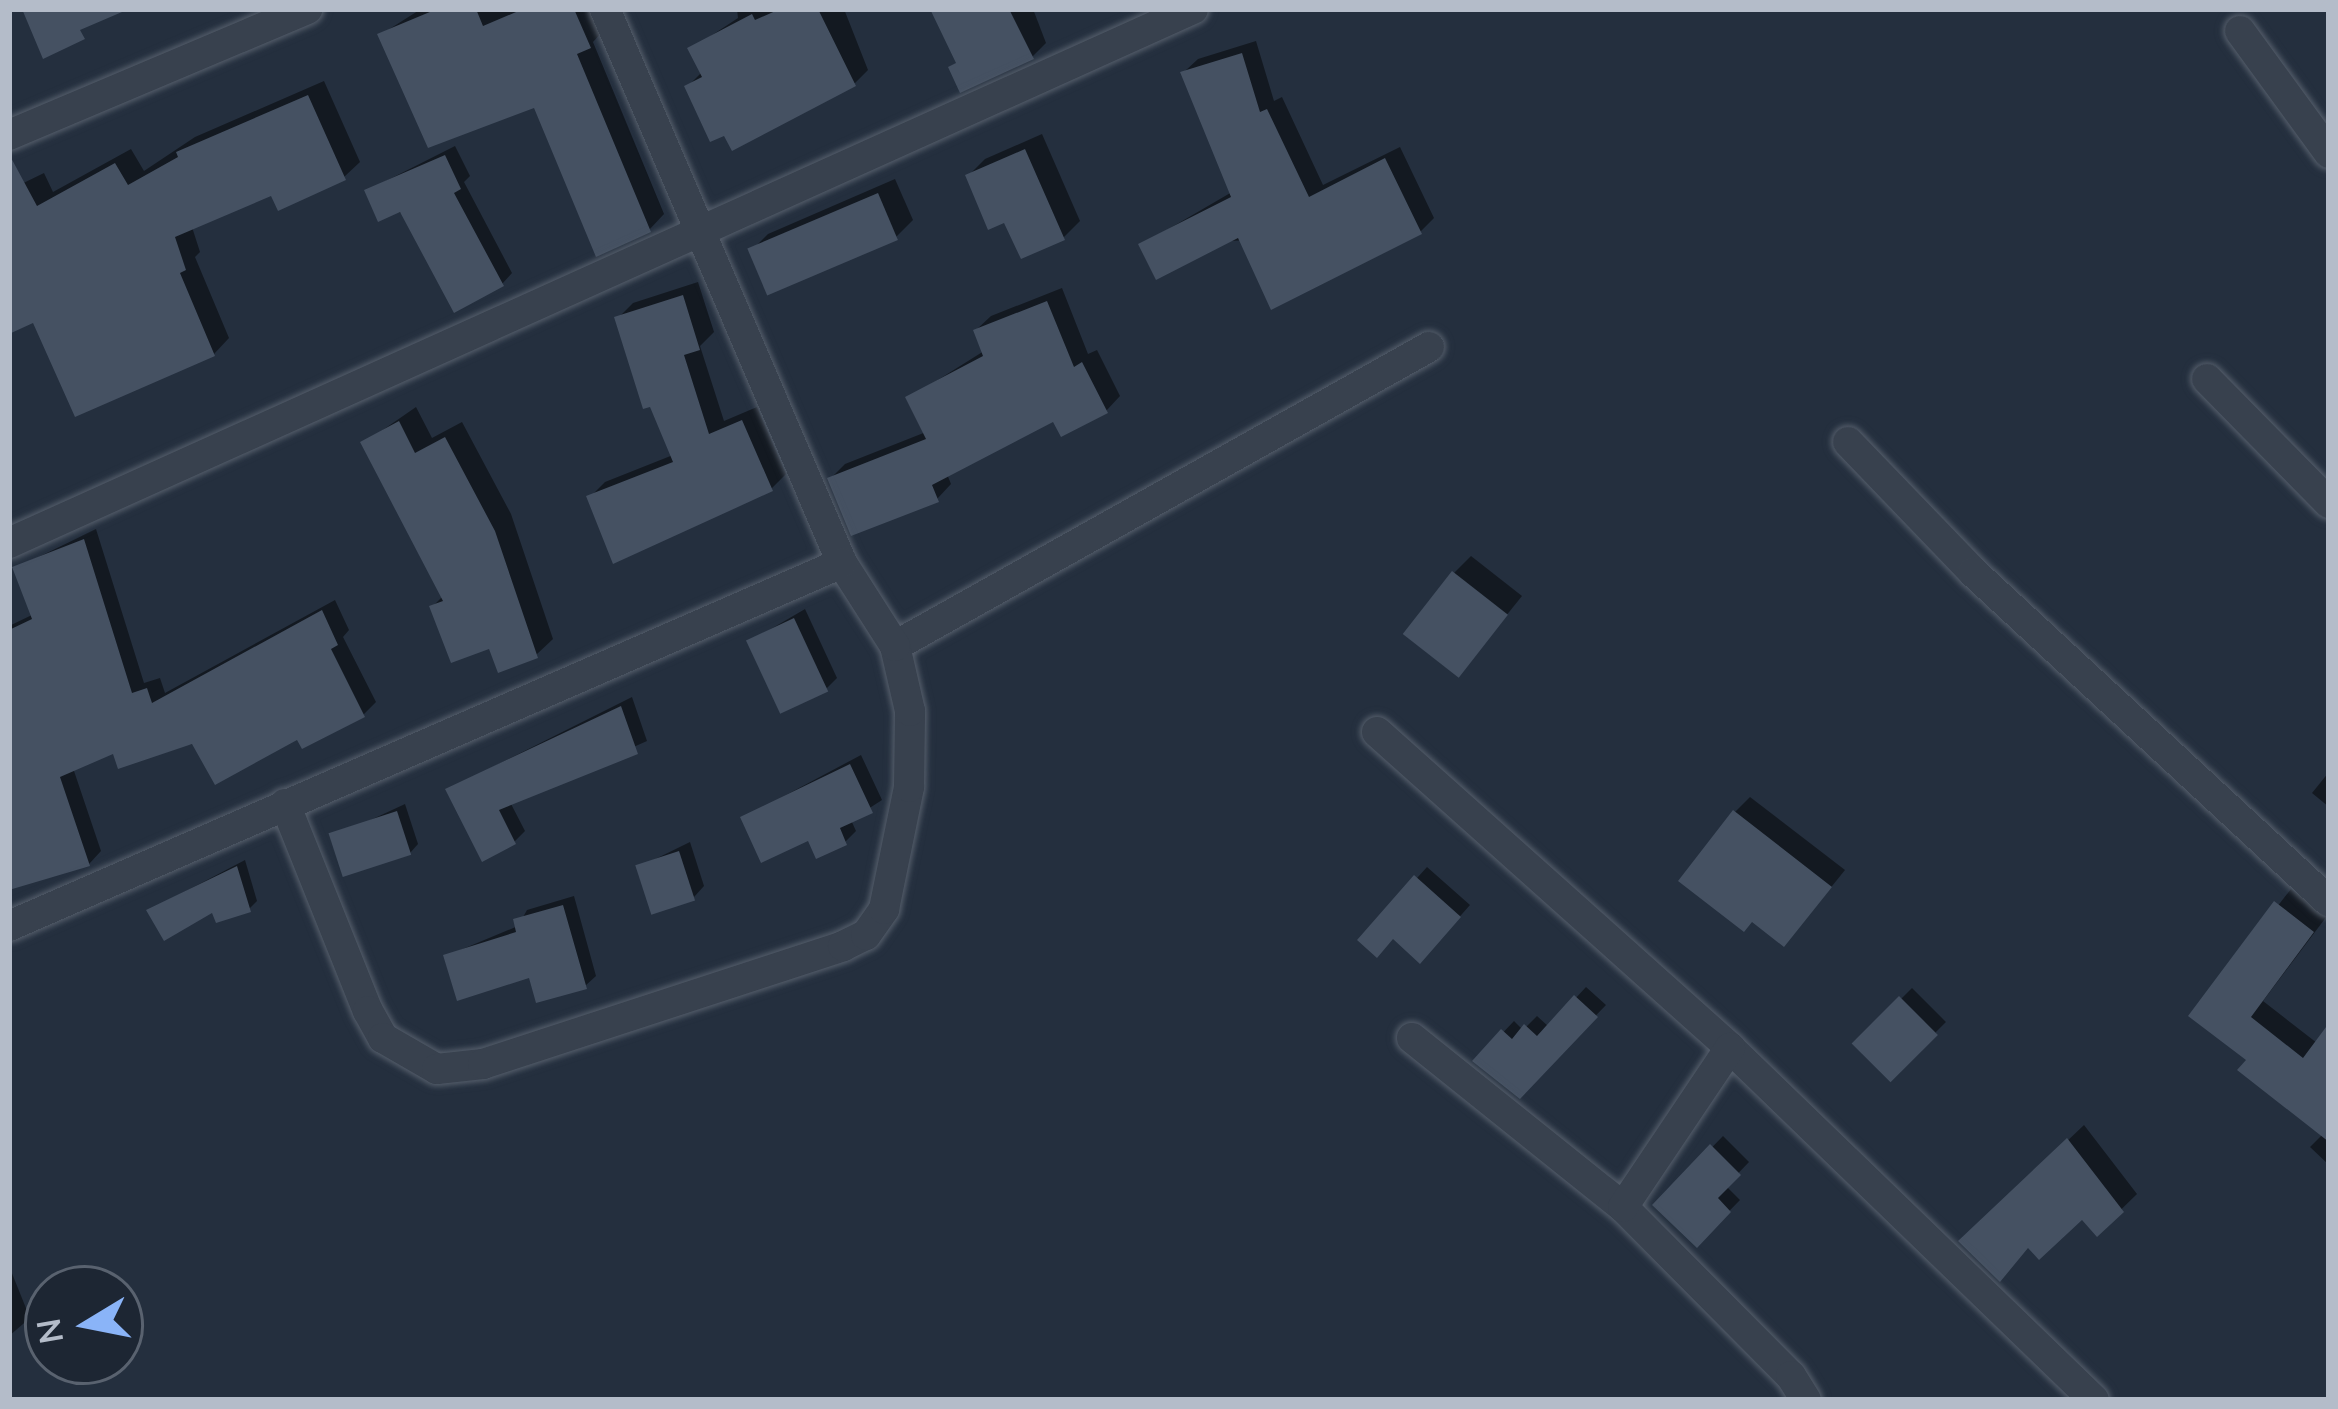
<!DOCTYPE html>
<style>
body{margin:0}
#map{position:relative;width:2338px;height:1409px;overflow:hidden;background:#242f3e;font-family:"Nunito Sans",sans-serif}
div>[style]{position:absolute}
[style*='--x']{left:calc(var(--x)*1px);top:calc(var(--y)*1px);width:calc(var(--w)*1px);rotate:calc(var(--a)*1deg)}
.shadow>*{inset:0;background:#0007;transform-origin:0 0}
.building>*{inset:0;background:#455162;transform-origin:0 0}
.roads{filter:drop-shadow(0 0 3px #565f6c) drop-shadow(0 0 3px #565f6c)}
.street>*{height:30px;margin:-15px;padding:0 15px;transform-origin:15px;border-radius:15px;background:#38414e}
span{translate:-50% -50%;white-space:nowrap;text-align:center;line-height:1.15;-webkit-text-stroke:9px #1d2633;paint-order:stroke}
.frame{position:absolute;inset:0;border:12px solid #b4bcc9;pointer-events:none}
.north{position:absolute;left:24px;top:1265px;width:120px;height:120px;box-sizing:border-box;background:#1d2633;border:3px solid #59626f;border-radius:50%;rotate:260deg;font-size:33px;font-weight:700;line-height:48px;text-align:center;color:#b4bcc9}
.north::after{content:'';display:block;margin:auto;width:42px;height:54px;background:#8ab4f8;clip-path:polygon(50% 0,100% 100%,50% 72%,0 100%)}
</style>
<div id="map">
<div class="shadow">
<div style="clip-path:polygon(421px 9px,595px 9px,604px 30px,593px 42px,664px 214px,649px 230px,536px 104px,380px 35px)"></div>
<div style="clip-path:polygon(737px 9px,844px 9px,868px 70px,855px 83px,687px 87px,702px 72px,691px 49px,738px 18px)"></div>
<div style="clip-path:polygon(933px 9px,1033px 9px,1046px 43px,1032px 57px,958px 61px)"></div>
<div style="clip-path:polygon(1256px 41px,1274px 101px,1282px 97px,1323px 185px,1400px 147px,1434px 218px,1420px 232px,1141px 245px,1232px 192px,1184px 72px,1198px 59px)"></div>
<div style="clip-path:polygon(324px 81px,360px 162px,344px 177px,273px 192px,192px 227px,200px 252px,195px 257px,229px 338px,214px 354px,35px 319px,9px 331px,9px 190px,44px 173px,53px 192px,131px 149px,144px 171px,195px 137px)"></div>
<div style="clip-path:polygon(1042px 134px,1080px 221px,1063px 238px,1006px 219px,968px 176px,985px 159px)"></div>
<div style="clip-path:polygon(455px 146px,470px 176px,464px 182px,512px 273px,502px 284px,368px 190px)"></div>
<div style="clip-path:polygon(895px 179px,913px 220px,896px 237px,752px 250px,768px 234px)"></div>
<div style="clip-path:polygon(698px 282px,714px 332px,700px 346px,724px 421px,757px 407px,786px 474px,771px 489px,590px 497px,605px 482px,673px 455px,618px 318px,633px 303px)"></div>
<div style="clip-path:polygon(1062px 288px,1088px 354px,1097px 350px,1120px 396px,1106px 411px,1055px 418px,947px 474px,951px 484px,937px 499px,830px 479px,845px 464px,926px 432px,909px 398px,984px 351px,976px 330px,991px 316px)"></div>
<div style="clip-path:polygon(416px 407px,432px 438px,462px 422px,511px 514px,553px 639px,536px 655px,490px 645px,432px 607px,444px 595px,364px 443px)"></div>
<div style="clip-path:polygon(96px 529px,144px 683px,160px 678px,165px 693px,335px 600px,349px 630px,343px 637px,376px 702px,363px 715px,299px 736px,115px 750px,73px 768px,101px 851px,89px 864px,9px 889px,9px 626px,34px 614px,16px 568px)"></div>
<div style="clip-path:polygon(1471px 556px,1522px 596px,1460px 673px,1454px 573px)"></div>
<div style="clip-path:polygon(805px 609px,837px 678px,827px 688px,749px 642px)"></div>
<div style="clip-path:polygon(632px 697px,647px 741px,510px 802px,525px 831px,514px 842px,449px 789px)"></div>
<div style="clip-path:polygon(861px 755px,882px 800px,851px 820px,856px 831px,845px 842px,743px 818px)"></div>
<div style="clip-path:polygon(2329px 772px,2329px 807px,2312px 793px)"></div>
<div style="clip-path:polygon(1750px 797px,1845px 870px,1799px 927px,1753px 919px,1735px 812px)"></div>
<div style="clip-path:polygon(405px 804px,418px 844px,410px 853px,334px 837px)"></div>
<div style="clip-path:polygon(690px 842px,704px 886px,694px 897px,639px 867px)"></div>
<div style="clip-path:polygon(245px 860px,257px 901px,249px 909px,150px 910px)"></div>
<div style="clip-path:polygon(1427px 867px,1470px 905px,1431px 949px,1394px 936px,1361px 940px)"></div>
<div style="clip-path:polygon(2291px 889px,2327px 916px,2263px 1001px,2317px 1043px,2329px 1028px,2329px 1165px,2310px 1147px,2323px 1134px,2250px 1059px,2192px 1016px)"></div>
<div style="clip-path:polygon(574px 896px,596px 976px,585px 986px,446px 956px,518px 926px,527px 910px)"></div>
<div style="clip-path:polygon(1586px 987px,1606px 1005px,1519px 1095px,1476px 1061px,1514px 1021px,1523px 1030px,1537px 1016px,1549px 1027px)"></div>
<div style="left:1912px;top:988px;width:48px;height:79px;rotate:45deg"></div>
<div style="clip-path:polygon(2084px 1125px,2137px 1194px,2098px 1232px,2082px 1216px,2029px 1245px,1962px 1241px)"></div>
<div style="clip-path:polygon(1723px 1136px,1749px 1162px,1726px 1186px,1740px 1200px,1697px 1244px,1656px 1205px)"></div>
<div style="clip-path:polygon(9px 1266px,30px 1318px,9px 1336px)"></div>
</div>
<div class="building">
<div style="clip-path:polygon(22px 9px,129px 9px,80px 30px,85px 39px,43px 59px)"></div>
<div style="clip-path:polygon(437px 9px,476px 9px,483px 26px,523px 9px,574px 9px,591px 48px,577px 54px,651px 232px,596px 257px,534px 108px,428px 148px,377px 34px)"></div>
<div style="clip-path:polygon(780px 9px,818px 9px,856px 86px,732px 151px,724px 136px,710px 142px,684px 86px,702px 77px,687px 48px,752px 14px,755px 20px)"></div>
<div style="clip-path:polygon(930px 9px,1009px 9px,1034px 59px,960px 93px,948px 67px,956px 63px)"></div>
<div style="clip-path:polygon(1242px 53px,1260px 112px,1267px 109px,1309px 197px,1385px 158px,1422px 234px,1271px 310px,1238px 238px,1156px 280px,1138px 244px,1231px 197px,1180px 72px)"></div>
<div style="clip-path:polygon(308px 95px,346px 180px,278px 211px,271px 196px,175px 237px,186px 270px,180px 273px,215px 356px,75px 417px,33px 323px,9px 334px,9px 154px,37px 206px,115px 163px,128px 185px,178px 157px,176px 152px)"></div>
<div style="clip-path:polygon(1025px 149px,1065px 240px,1021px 259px,1004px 223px,988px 230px,965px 175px)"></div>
<div style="clip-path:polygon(445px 155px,461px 189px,454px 193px,504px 286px,454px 313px,400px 212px,378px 222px,364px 190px)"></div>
<div style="left:878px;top:193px;width:51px;height:142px;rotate:67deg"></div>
<div style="clip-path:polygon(683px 295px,700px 350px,684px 355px,709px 434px,742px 420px,773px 491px,613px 564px,586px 496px,673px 462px,650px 407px,643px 409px,614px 317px)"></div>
<div style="clip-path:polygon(1047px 301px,1074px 367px,1082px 362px,1108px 413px,1061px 437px,1053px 422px,932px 485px,939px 502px,851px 536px,827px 478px,926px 439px,905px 397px,983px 356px,973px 330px)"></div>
<div style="clip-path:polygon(399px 421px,415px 453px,445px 437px,495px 531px,538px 658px,498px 673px,489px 649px,451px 663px,429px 606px,443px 601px,360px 442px)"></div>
<div style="clip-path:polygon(84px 539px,132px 693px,147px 688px,152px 703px,322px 610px,338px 645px,331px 649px,365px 717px,302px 749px,297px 740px,215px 785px,192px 744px,118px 769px,113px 754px,60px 777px,90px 866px,9px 890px,9px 630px,32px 619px,12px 567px)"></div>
<div style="left:1452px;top:571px;width:71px;height:80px;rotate:38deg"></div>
<div style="left:794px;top:618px;width:81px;height:53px;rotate:65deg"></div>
<div style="clip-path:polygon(621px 706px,638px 754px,499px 810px,516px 844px,482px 862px,445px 789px)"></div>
<div style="clip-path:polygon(850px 764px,873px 813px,840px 828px,847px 845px,816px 859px,808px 841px,761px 863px,740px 817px)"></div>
<div style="clip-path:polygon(1733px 810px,1832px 887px,1784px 947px,1752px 922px,1744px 932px,1678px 881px)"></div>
<div style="left:397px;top:811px;width:46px;height:72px;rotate:72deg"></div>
<div style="left:679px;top:851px;width:52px;height:46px;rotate:72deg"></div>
<div style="clip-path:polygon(237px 866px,251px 912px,216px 923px,212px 913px,164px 941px,146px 910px)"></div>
<div style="clip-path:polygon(1414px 875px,1461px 917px,1420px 964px,1393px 939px,1377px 958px,1357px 940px)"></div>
<div style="clip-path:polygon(2274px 901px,2314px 932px,2251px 1017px,2303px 1058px,2329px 1023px,2329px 1142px,2237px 1070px,2246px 1060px,2188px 1016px)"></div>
<div style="clip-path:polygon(563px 905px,587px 989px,536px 1003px,529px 978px,457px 1001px,443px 955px,516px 932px,513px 919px)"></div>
<div style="clip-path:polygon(1574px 995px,1598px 1017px,1520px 1099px,1472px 1061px,1501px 1029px,1512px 1039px,1524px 1024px,1537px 1036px)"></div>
<div style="left:1899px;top:996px;width:55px;height:67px;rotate:45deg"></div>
<div style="clip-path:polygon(2067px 1138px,2124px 1212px,2097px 1237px,2082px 1220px,2039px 1260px,2028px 1248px,2000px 1282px,1958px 1241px)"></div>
<div style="clip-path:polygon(1710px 1144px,1741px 1175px,1718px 1198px,1731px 1212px,1697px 1248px,1652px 1205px)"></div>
</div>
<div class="roads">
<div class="street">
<div style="--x:2240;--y:31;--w:151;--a:53.9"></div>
<div style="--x:9;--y:135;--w:324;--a:-22.9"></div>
<div style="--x:2207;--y:379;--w:174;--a:45.5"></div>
<div style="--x:1848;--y:442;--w:180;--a:46.1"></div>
<div style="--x:1973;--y:572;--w:485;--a:42.8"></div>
<div style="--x:9;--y:543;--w:1299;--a:-24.28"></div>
<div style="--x:895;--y:646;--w:612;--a:-29.25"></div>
<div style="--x:1377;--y:732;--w:474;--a:41.8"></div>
<div style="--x:1730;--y:1048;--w:506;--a:44.04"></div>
<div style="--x:285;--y:804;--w:223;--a:68.2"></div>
<div style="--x:368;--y:1011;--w:31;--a:61"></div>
<div style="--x:383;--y:1038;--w:62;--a:29.9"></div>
<div style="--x:437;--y:1069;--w:46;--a:-6.2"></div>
<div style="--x:483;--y:1064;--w:379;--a:-18.1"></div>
<div style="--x:843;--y:946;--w:25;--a:-26"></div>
<div style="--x:866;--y:935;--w:32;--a:-55"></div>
<div style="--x:884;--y:909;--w:125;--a:-78.4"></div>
<div style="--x:909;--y:787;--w:76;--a:-89.2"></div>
<div style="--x:910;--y:711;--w:67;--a:-103"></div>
<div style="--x:895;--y:646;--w:98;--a:-122.6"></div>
<div style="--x:842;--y:563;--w:603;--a:-113.16"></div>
<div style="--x:9;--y:926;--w:909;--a:-23.55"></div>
<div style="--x:1412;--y:1038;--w:270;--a:38.7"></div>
<div style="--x:1623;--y:1207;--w:238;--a:45.2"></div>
<div style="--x:1791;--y:1376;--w:28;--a:58"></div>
<div style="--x:1623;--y:1207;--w:192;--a:-56.1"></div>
</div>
</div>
<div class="frame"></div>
<div class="north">N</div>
</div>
